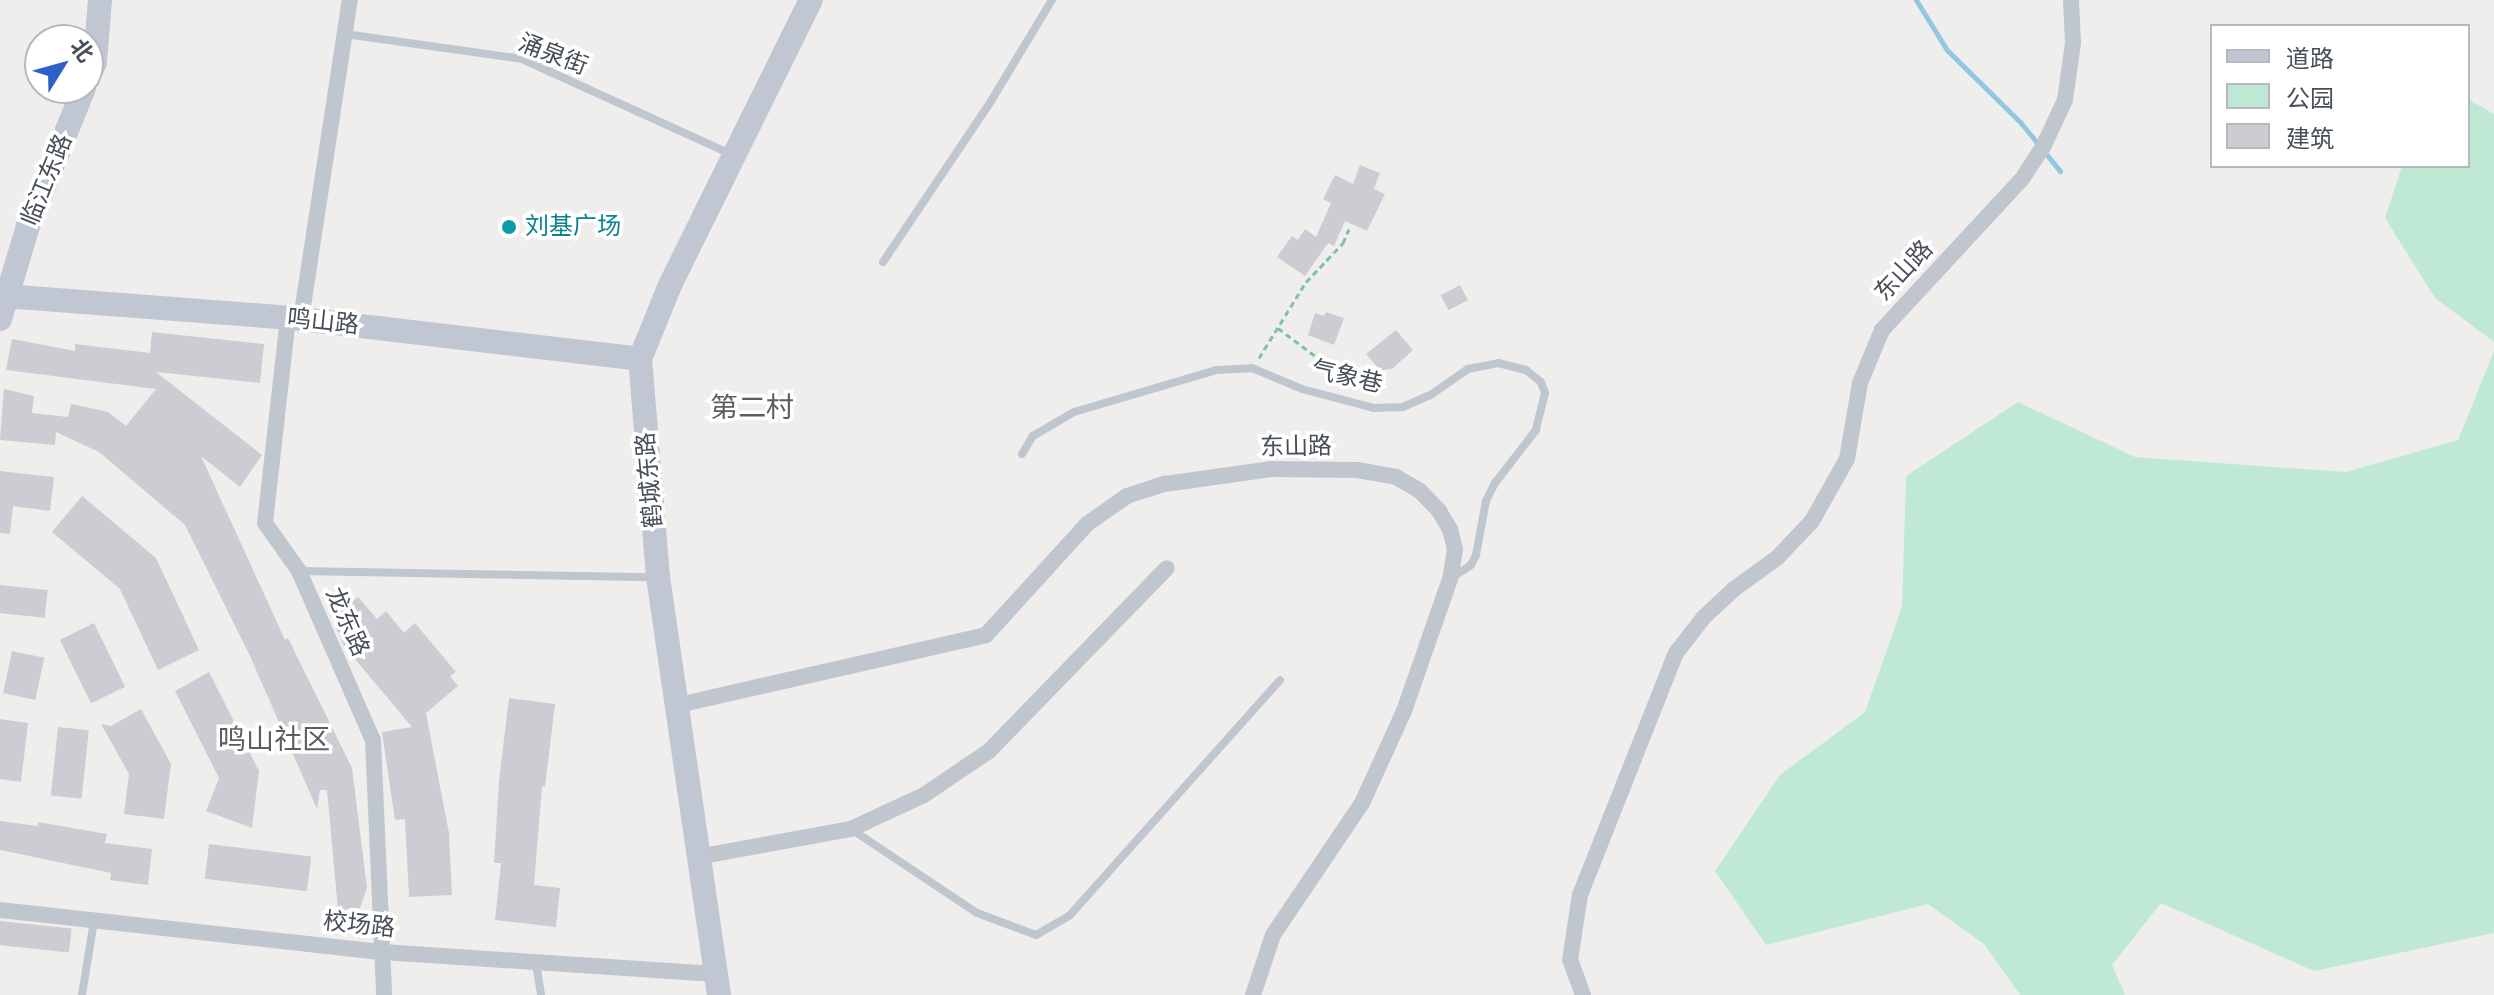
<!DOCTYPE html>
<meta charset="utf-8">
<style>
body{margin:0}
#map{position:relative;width:2494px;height:995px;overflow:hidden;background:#f0eeed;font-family:"Varela Round","Noto Sans SC",sans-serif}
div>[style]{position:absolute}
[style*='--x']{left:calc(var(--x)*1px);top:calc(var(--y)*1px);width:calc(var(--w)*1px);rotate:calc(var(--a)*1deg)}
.green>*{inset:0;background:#c0e9d5}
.stream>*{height:5px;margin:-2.5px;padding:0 2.5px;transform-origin:2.5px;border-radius:2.5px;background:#93c7e1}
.building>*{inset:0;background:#ccccd2;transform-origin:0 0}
.path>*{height:3px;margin-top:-1.5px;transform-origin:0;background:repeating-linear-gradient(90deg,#7dc2a8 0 6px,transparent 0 10px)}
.lane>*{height:8px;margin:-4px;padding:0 4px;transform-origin:4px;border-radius:4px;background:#c0c6ce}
.street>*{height:16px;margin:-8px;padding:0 8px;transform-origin:8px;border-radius:8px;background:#c0c6ce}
.secondary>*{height:24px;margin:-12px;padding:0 12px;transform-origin:12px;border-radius:12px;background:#c0c7d2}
.dots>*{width:22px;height:22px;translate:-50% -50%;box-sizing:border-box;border:4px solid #fff;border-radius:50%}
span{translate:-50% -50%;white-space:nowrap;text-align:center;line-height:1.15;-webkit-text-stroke:7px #fff;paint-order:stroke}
.street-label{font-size:24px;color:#484f58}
.culture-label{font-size:24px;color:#0d838f}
.left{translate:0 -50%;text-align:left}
.quarter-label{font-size:28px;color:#5b5d61}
.legend{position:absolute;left:2210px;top:24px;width:260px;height:144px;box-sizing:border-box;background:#fff;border:2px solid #b6b9bc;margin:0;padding:10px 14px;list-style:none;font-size:24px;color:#484f58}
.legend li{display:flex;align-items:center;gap:16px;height:40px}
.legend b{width:40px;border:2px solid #b6b9bc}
.north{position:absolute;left:24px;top:24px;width:80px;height:80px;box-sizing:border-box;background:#fff;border:2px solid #b6b9bc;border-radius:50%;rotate:53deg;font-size:22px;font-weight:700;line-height:32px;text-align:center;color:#484f58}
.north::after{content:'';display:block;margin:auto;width:28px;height:36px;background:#2e60c9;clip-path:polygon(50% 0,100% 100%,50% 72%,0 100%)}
</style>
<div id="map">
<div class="green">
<div style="clip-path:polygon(2468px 99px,2494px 114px,2494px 342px,2435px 298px,2385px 218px,2402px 166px,2468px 166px)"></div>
<div style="clip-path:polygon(2494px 351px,2494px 933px,2314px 971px,2161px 903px,2112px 965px,2125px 995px,2020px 995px,1984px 944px,1928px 904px,1766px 945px,1715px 871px,1780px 775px,1865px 712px,1902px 607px,1906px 476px,2018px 402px,2135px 457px,2346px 472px,2458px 440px)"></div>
</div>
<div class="stream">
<div style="--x:1916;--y:0;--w:59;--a:58.2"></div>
<div style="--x:1947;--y:50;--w:104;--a:44.6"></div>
<div style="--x:2021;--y:123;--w:62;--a:50.9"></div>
</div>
<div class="building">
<div style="clip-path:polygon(1360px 165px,1380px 173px,1374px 189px,1385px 194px,1367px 231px,1345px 221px,1334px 246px,1328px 243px,1305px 276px,1277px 257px,1292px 236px,1298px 240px,1305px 229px,1316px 237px,1331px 203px,1323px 199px,1335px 175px,1353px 184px)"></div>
<div style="left:1460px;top:285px;width:17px;height:22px;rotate:62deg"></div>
<div style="clip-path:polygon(1326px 312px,1344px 318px,1334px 345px,1308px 335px,1315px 313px,1324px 316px)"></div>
<div style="clip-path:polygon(1396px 330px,1413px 350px,1392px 369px,1380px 370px,1366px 354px)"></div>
<div style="clip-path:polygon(152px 332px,264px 344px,260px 383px,156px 372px,262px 455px,240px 487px,201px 456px,285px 640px,288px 638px,352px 768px,367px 888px,360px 908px,338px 910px,327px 790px,320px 790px,317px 809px,250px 656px,185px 525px,99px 452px,56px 432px,55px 445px,0 440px,4px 389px,34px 396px,32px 413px,68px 417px,71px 404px,108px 412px,126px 426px,156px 389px,6px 370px,12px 339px,75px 351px,75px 344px,150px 353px)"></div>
<div style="clip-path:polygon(0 471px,54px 477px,50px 511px,13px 506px,10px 534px,0 533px)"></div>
<div style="clip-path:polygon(82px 496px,156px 558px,199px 650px,158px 670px,120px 589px,52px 532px)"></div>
<div style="left:0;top:585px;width:48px;height:28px;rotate:6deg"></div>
<div style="clip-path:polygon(358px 597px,377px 619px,386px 611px,404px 633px,415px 623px,456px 672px,450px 676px,458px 686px,426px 713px,449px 833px,452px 895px,409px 897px,405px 819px,395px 820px,382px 732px,412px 727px,344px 646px,336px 628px,345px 621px,340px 611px)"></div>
<div style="left:94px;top:623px;width:71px;height:38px;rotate:64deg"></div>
<div style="left:12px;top:651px;width:33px;height:43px;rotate:12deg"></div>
<div style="clip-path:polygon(209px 672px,259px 771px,252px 828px,206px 811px,219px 778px,175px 691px)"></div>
<div style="clip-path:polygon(509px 698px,555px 704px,545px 787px,542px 786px,534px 885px,560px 888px,556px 927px,495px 920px,501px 863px,494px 863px,499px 781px)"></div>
<div style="clip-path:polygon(141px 709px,171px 764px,164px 819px,124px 814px,129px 774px,101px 724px,111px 726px)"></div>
<div style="clip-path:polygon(0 719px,28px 723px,21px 782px,0 779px)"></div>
<div style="left:58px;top:727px;width:31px;height:69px;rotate:6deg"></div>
<div style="clip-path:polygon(0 821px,38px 826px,38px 822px,107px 834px,105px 843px,152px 849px,148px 885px,110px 880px,111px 873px,0 850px)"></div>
<div style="left:209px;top:844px;width:103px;height:35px;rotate:7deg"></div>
<div style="left:0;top:921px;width:72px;height:24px;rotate:6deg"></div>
</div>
<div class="path">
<div style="--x:1278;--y:328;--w:60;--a:36.9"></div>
<div style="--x:1326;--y:364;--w:15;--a:23"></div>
<div style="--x:1340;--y:370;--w:21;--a:0"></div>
<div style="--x:1259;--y:358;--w:89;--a:-58.3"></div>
<div style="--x:1306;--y:282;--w:54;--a:-46.5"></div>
<div style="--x:1343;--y:243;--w:15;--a:-67"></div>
</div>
<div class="lane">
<div style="--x:345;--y:34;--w:179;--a:8"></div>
<div style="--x:522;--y:59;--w:229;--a:24.5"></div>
<div style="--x:883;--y:262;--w:194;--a:-56.1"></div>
<div style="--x:991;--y:101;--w:118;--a:-58.9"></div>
<div style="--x:1022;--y:454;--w:21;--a:-59"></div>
<div style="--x:1033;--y:436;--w:48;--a:-30.3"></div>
<div style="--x:1074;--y:412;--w:149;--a:-16.4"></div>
<div style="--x:1217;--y:370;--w:35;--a:-3"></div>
<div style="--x:1252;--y:368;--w:54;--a:22.8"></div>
<div style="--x:1302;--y:389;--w:74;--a:14.8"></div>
<div style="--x:1374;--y:408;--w:29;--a:-2"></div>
<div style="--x:1403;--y:407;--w:32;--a:-24"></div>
<div style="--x:1432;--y:394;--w:44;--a:-34.8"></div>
<div style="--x:1468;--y:369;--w:31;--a:-11"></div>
<div style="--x:1498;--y:363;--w:29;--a:14"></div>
<div style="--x:1526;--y:370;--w:19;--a:39"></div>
<div style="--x:1541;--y:382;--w:12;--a:70"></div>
<div style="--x:1545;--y:393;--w:38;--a:104"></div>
<div style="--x:1536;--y:430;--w:67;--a:127.7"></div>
<div style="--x:1495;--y:483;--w:20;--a:117"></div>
<div style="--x:1486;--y:501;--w:55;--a:100.5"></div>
<div style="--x:1476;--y:555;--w:11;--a:117"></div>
<div style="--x:1471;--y:565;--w:25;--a:146"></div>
<div style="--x:299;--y:571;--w:355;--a:1"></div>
<div style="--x:851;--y:829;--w:151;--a:33.7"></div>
<div style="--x:977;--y:913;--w:63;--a:20.4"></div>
<div style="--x:1036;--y:935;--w:39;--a:-30"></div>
<div style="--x:1070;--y:915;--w:315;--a:-48.2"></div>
<div style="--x:536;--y:963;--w:32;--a:81"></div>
<div style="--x:82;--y:995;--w:75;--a:-80.8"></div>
</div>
<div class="street">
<div style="--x:288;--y:318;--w:206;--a:96.4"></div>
<div style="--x:265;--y:523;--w:59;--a:54.7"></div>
<div style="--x:299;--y:571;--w:184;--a:66.4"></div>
<div style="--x:373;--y:740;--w:255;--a:87.5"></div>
<div style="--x:301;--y:319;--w:323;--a:-81.3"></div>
<div style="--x:674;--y:706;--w:320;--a:-12.8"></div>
<div style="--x:986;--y:635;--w:150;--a:-47.7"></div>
<div style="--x:1087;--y:524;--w:49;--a:-35"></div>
<div style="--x:1127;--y:496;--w:40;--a:-18"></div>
<div style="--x:1165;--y:484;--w:108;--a:-8"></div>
<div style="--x:1272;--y:469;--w:85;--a:0.7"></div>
<div style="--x:1357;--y:470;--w:40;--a:10"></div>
<div style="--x:1396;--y:477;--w:28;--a:30"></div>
<div style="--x:1420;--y:491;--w:28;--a:46"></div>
<div style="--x:1439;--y:511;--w:21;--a:59"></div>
<div style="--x:1450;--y:529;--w:21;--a:76"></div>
<div style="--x:1455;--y:549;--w:30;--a:99"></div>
<div style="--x:1450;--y:579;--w:140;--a:109.2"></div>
<div style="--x:1404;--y:711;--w:101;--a:114.5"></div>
<div style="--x:1362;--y:803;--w:159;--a:124"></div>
<div style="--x:1273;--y:935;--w:63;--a:108.4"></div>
<div style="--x:697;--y:857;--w:157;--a:-10.3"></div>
<div style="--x:851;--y:829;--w:81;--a:-25"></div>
<div style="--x:924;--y:795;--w:78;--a:-34.1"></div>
<div style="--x:989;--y:751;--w:255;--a:-45.8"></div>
<div style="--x:0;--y:910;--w:385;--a:6.3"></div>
<div style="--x:383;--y:952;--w:333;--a:3.8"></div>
<div style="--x:1583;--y:995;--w:37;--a:-110"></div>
<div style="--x:1570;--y:960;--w:66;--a:-81.3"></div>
<div style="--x:1580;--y:895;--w:260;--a:-68.4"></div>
<div style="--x:1676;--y:653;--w:46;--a:-52.1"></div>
<div style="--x:1704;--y:617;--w:41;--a:-43"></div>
<div style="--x:1734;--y:589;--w:53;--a:-35.8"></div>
<div style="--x:1777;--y:558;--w:51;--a:-46.6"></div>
<div style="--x:1812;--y:521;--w:71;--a:-60.6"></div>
<div style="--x:1847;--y:459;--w:77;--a:-80.3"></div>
<div style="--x:1860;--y:383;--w:57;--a:-67.5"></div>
<div style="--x:1882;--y:330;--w:206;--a:-47.2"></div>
<div style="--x:2022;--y:179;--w:38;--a:-57"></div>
<div style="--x:2043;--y:147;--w:52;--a:-64.9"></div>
<div style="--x:2065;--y:100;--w:58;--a:-82"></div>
<div style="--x:2073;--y:43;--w:43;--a:-92.7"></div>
</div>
<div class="secondary">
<div style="--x:88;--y:78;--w:17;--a:-66"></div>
<div style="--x:95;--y:62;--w:62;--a:-85.4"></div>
<div style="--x:5;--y:296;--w:297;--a:4.4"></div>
<div style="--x:301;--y:319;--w:341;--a:6.7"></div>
<div style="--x:0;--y:319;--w:97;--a:-73.2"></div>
<div style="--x:28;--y:226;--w:149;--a:-67.9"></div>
<div style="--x:719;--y:995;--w:422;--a:-98.3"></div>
<div style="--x:658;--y:577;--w:219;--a:-94.7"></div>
<div style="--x:640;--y:359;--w:80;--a:-67.9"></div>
<div style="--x:670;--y:285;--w:318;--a:-63.7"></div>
</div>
<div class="dots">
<div style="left:509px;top:227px;background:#0f9aa8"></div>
</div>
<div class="street-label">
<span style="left:553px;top:55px;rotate:21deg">涌泉街</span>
<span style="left:47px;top:180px;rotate:-68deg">临江东路</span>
<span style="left:1904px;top:271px;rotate:-47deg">东山路</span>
<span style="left:323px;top:322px;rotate:6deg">鸣山路</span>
<span style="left:1347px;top:377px;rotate:13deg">气象巷</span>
<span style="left:1296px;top:447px;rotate:-1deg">东山路</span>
<span style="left:650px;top:480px;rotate:-95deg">鹤城东路</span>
<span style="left:347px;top:622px;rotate:66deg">龙东路</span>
<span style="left:359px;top:925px;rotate:6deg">校场路</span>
</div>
<div class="culture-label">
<span class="left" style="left:525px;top:227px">刘基广场</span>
</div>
<div class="quarter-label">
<span style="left:752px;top:408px">第二村</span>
<span style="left:274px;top:740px">鸣山社区</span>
</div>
<ul class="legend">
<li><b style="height:10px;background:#c0c7d2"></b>道路</li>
<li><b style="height:22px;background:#c0e9d5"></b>公园</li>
<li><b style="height:22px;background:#ccccd2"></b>建筑</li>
</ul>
<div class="north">北</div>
</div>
